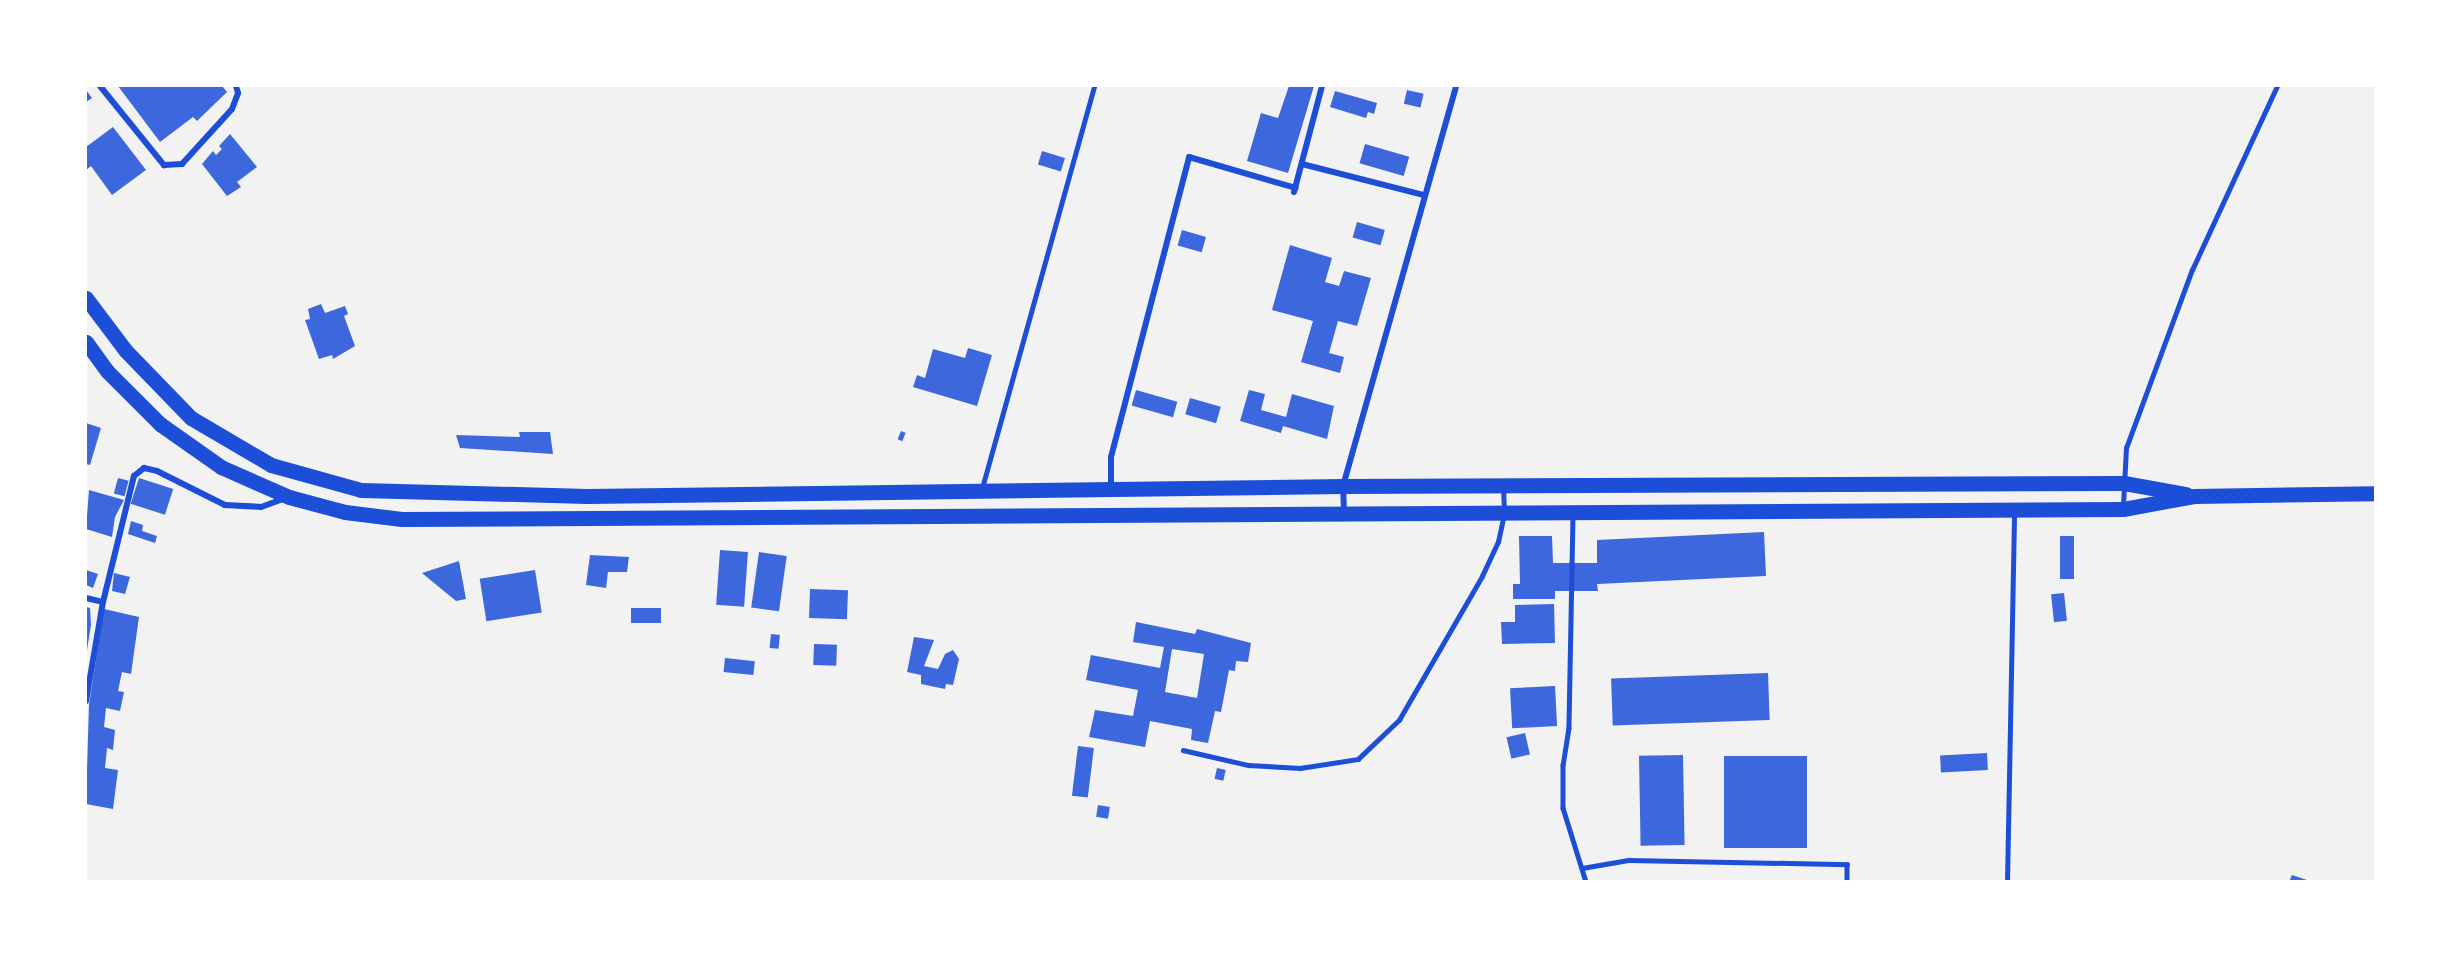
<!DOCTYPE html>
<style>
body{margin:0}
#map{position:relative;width:2461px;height:967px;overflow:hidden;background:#f2f2f2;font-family:Barlow,sans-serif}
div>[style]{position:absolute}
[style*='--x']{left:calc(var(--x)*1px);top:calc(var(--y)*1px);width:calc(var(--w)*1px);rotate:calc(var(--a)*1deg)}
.building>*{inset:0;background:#3d67dc;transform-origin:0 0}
.service>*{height:4.5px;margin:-2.25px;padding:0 2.25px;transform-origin:2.25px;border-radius:2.25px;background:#1d4ed8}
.minor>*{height:6px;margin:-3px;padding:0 3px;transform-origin:3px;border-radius:3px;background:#1d4ed8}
.primary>*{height:15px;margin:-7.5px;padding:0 7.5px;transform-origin:7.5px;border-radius:7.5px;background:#1d4ed8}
span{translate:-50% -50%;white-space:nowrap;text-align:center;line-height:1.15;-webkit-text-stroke:6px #fff;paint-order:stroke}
.frame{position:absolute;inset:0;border:87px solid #fff;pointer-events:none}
</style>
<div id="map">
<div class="building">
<div style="clip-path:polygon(118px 86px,222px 86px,227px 92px,197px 121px,193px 117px,160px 142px)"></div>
<div style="clip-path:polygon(1289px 86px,1314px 86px,1288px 173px,1247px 161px,1261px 113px,1278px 118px)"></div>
<div style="clip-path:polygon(86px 90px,92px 98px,86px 102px)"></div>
<div style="left:1407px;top:90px;width:17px;height:14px;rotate:13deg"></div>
<div style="clip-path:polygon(1335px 91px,1377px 103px,1374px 114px,1368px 112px,1366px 118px,1330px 107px)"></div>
<div style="clip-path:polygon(113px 127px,146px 170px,112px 195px,91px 166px,86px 170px,86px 147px)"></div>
<div style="clip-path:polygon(230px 134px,257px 167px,237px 182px,241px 187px,227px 196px,202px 164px,213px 151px,216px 155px,222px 149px,219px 146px)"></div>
<div style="left:1365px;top:144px;width:46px;height:20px;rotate:16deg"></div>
<div style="left:1042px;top:151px;width:24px;height:14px;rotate:17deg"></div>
<div style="left:1357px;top:222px;width:29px;height:16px;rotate:16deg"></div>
<div style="left:1182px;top:230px;width:25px;height:16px;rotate:16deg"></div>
<div style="clip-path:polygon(1290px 245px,1332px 258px,1325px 282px,1339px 286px,1344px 271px,1371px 278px,1357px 326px,1338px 321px,1329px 353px,1344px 357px,1340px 373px,1301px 362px,1313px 321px,1272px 310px)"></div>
<div style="clip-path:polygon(321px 304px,325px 313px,345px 306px,348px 314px,344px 316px,355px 346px,333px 359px,332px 355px,319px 359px,305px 320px,310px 319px,308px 309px)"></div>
<div style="clip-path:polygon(968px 348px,992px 355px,977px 406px,913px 387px,917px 375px,925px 378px,933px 349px,965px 358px)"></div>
<div style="left:1136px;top:390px;width:43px;height:16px;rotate:16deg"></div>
<div style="clip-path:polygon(1249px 390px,1265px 394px,1261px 410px,1286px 417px,1292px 394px,1334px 406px,1327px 439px,1283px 426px,1281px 433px,1240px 421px)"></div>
<div style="left:1190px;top:398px;width:32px;height:17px;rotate:16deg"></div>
<div style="clip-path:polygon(86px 423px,101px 428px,90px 465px,86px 464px)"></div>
<div style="left:901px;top:431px;width:5px;height:9px;rotate:22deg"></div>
<div style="clip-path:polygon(519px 432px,550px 432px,553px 454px,460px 448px,456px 435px,520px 437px)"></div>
<div style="left:118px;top:478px;width:11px;height:16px;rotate:15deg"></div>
<div style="left:139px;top:478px;width:36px;height:27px;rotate:18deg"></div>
<div style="clip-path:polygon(89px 490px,124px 500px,115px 517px,112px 537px,86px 529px)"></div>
<div style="clip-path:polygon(131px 521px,143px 525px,142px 531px,157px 536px,155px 543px,128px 534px)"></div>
<div style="clip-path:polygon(1764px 532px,1766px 576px,1597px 584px,1598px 591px,1555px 591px,1555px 599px,1513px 599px,1513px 584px,1520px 584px,1519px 536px,1552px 536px,1553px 563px,1597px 563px,1597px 540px)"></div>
<div style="left:2060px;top:536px;width:14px;height:43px"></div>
<div style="left:720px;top:550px;width:28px;height:55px;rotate:4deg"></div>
<div style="left:759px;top:552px;width:28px;height:56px;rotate:8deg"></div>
<div style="clip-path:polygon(590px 555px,629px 557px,627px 572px,608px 572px,606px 588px,586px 585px)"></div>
<div style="clip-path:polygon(459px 561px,466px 599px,456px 601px,422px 573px)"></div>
<div style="clip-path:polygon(86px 570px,98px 574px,93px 588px,86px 585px)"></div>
<div style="left:535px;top:570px;width:43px;height:56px;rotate:81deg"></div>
<div style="clip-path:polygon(114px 573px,130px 577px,125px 594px,112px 591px)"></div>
<div style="left:810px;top:589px;width:38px;height:29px;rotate:2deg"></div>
<div style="left:2064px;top:593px;width:28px;height:13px;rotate:84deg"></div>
<div style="clip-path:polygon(1554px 604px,1555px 643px,1502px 644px,1501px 622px,1515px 622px,1515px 605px)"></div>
<div style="clip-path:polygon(86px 607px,90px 608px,91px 625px,87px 650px)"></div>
<div style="left:631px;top:608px;width:30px;height:15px"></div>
<div style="clip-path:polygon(104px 609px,139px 617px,131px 674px,122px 672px,118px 691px,124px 692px,120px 711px,106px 708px,104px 727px,115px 730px,113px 750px,107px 748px,105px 768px,118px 770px,113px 809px,86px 804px,89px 704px)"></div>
<div style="clip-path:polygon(evenodd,1136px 622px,1195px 634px,1197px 629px,1251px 643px,1248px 662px,1236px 661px,1235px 671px,1229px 670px,1221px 712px,1215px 711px,1208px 743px,1191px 740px,1192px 729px,1150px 721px,1145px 747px,1089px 737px,1095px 710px,1133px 716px,1138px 690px,1086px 680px,1091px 655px,1160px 668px,1164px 647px,1133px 642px,1136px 622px,1172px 649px,1204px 654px,1197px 698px,1165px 692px,1172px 649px)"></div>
<div style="left:771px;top:634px;width:9px;height:14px;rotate:6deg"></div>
<div style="clip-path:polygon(914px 637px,934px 640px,924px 666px,938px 669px,945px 654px,953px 650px,959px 659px,953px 685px,946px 684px,945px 689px,921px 684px,921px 675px,907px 672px)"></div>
<div style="left:814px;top:644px;width:23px;height:21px;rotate:2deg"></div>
<div style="left:725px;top:658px;width:30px;height:14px;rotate:6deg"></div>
<div style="left:1768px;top:673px;width:47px;height:157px;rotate:88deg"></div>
<div style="left:1555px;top:686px;width:40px;height:45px;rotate:87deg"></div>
<div style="left:1525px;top:733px;width:22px;height:19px;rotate:77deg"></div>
<div style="left:1078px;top:746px;width:16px;height:50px;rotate:7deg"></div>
<div style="left:1987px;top:753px;width:17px;height:47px;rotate:87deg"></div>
<div style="left:1683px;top:755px;width:90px;height:44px;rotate:89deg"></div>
<div style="left:1724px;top:756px;width:83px;height:92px"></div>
<div style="left:1217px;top:768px;width:9px;height:11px;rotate:13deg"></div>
<div style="left:1098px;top:805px;width:12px;height:12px;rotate:9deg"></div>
<div style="clip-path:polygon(2292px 875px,2310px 881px,2310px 882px,2289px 882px)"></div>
</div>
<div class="service">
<div style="--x:982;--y:488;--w:417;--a:-74.4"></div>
<div style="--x:2123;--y:505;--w:57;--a:-87"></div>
<div style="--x:2126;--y:448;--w:190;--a:-69.7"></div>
<div style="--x:2192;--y:270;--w:203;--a:-65.2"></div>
<div style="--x:1573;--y:516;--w:212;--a:91.1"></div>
<div style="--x:1569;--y:728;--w:37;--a:99"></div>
<div style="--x:1563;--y:765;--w:43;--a:90"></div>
<div style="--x:1563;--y:808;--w:77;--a:72.7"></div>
<div style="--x:1183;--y:750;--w:67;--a:13"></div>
<div style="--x:1248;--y:765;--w:52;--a:3.3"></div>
<div style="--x:1300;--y:768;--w:59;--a:-8.8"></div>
<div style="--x:1358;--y:759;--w:57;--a:-43.6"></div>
<div style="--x:1399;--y:720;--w:166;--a:-60"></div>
<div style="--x:1482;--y:576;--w:38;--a:-65"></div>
<div style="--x:1498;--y:542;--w:29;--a:-78"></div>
<div style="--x:1504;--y:514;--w:26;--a:-92"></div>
<div style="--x:1582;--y:868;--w:48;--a:-9.7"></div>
<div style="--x:1629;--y:860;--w:218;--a:1.1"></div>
<div style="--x:1847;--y:864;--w:18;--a:90"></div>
<div style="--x:2007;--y:882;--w:370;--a:-88.9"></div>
</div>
<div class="minor">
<div style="--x:100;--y:86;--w:102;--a:51"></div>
<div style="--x:164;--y:165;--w:18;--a:-3"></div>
<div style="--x:182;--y:164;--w:74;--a:-47.7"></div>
<div style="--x:232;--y:109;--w:17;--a:-69"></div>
<div style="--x:238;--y:93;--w:7;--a:-106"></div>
<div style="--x:1302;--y:164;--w:126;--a:14.3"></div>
<div style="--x:1294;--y:192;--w:110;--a:-75.2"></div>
<div style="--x:1111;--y:488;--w:31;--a:-90"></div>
<div style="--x:1111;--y:457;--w:310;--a:-75.4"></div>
<div style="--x:1189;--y:157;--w:111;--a:16.2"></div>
<div style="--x:1344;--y:512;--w:26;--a:-92"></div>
<div style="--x:1343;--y:486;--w:416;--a:-74.2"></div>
<div style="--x:86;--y:598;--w:17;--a:13"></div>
<div style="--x:86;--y:701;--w:100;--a:-80.3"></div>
<div style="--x:103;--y:602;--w:130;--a:-76.2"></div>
<div style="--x:134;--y:476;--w:13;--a:-39"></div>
<div style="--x:144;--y:468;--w:13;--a:13"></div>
<div style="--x:157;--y:471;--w:76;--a:26.6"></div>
<div style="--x:225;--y:505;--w:36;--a:3"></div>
<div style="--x:261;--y:507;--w:27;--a:-20"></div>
</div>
<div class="primary">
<div style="--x:86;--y:298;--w:66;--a:53"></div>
<div style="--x:126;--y:351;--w:93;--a:45.9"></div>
<div style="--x:191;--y:418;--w:93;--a:30.4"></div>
<div style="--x:271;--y:465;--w:93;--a:15.5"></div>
<div style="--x:361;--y:490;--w:226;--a:1.5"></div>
<div style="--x:587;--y:496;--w:756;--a:-0.76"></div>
<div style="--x:1343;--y:486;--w:781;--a:-0.22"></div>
<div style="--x:2124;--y:483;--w:63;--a:10.1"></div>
<div style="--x:86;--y:342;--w:36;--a:54"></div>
<div style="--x:107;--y:371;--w:75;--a:45"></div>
<div style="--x:160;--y:424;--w:75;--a:35.2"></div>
<div style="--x:221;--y:467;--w:74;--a:23.8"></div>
<div style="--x:289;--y:497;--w:58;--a:15"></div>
<div style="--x:345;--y:512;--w:57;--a:7"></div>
<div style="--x:402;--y:519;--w:1721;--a:-0.33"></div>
<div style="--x:2123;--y:509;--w:72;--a:-10.4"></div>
<div style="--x:2194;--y:496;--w:182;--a:-0.9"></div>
</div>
<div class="frame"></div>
</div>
